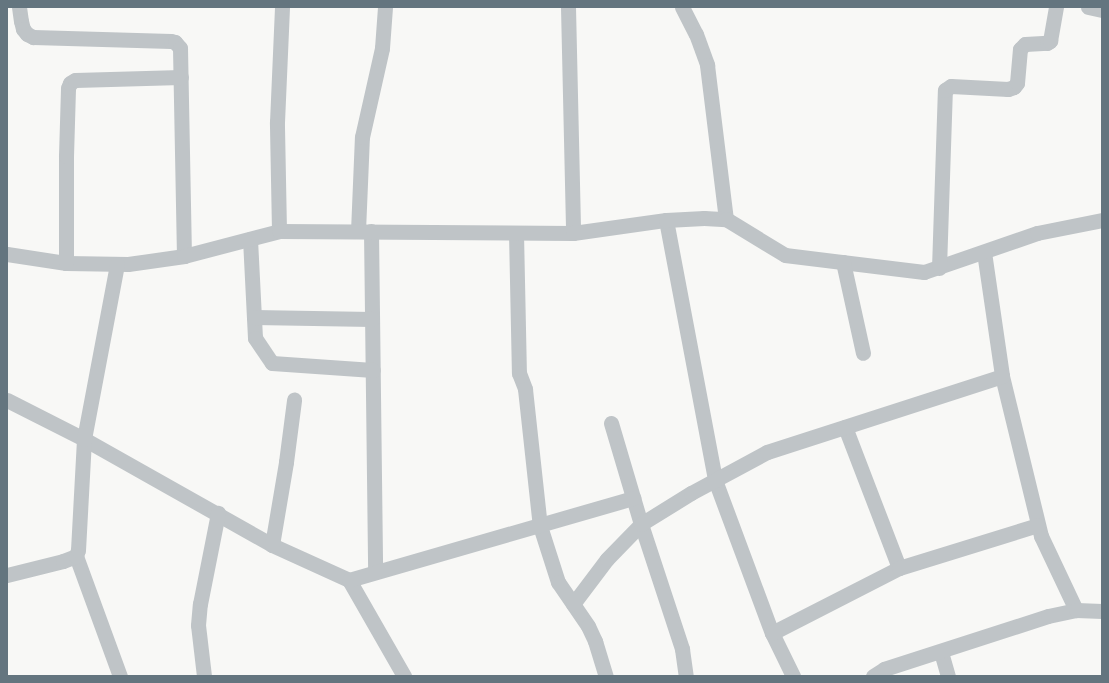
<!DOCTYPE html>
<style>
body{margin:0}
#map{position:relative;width:1109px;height:683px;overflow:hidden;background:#f8f8f6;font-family:"Public Sans",sans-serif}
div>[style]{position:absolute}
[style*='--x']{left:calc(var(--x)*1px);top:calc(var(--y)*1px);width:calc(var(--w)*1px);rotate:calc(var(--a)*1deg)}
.minor>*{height:15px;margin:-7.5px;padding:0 7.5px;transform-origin:7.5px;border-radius:7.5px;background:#bfc4c7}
span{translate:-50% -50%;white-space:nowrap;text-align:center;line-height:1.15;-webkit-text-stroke:4px #fff;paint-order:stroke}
.frame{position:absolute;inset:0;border:8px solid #64757f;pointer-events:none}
</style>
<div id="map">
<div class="minor">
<div style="--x:19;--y:7;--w:14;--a:82"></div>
<div style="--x:21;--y:21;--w:8;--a:76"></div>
<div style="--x:23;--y:29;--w:6;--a:51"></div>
<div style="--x:27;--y:34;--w:7;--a:27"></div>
<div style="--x:33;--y:37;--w:138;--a:1.7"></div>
<div style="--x:171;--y:41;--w:4;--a:14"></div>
<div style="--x:175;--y:42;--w:8;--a:50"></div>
<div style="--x:180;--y:48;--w:208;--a:88.9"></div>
<div style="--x:568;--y:7;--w:226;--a:88.7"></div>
<div style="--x:682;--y:7;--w:30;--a:63"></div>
<div style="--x:696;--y:34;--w:33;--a:70"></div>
<div style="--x:707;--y:65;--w:155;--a:83"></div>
<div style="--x:1088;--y:7;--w:14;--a:12"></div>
<div style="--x:666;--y:220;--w:265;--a:79.3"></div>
<div style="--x:715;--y:480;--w:163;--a:69.6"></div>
<div style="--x:772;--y:633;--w:48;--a:64"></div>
<div style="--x:279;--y:231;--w:109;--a:-91.1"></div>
<div style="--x:277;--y:122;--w:115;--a:-87.5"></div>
<div style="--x:358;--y:231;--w:94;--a:-87.6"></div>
<div style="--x:362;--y:137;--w:91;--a:-77.3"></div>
<div style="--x:382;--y:48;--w:41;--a:-85.8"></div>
<div style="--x:371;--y:231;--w:341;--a:89.3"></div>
<div style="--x:516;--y:233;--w:140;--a:88.8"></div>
<div style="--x:519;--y:373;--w:17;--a:69"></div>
<div style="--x:525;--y:389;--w:138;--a:83.8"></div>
<div style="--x:540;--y:526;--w:59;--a:72.2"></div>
<div style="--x:558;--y:582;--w:53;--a:55.7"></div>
<div style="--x:588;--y:626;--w:17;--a:65"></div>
<div style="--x:595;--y:641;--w:37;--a:73"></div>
<div style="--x:250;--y:239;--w:99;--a:87.1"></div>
<div style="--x:255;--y:338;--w:30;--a:56"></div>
<div style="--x:272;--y:363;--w:101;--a:4"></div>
<div style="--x:984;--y:252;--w:125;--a:81.7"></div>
<div style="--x:1002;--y:376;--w:165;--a:76.3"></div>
<div style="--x:1041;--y:536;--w:82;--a:64.7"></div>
<div style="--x:7;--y:254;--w:60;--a:8.7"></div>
<div style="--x:66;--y:263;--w:62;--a:0.9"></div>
<div style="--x:128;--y:264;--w:57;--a:-8.1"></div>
<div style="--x:184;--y:256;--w:98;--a:-14.7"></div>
<div style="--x:279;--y:231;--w:294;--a:0.4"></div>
<div style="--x:573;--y:233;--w:94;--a:-8"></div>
<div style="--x:666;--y:220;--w:38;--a:-3"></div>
<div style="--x:704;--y:218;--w:22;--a:3"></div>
<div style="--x:726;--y:219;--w:69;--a:31.4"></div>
<div style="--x:785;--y:255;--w:140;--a:7"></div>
<div style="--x:924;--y:272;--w:120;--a:-19"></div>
<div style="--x:1037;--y:233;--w:66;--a:-11.3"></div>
<div style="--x:843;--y:262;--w:93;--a:77.6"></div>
<div style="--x:66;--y:263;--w:107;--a:-90"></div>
<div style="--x:66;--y:156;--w:68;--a:-88.3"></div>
<div style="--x:68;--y:88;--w:5;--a:-68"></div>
<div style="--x:70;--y:83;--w:6;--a:-31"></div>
<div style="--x:75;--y:80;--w:106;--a:-1.6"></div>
<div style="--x:939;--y:268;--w:178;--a:-88.1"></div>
<div style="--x:945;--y:90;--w:7;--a:-34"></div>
<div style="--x:951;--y:86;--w:57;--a:3"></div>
<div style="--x:1008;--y:89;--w:6;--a:-18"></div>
<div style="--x:1014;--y:87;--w:5;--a:-53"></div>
<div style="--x:1017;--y:83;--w:34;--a:-85"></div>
<div style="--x:1020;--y:49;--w:7;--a:-45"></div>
<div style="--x:1025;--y:44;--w:22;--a:-3"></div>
<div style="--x:1047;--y:43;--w:4;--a:-34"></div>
<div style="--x:1050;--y:41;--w:35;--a:-80"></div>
<div style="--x:254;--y:317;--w:118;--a:1"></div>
<div style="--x:7;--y:400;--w:86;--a:26.9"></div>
<div style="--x:84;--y:439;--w:216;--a:29.4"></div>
<div style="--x:272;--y:545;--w:85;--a:24.4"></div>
<div style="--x:349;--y:580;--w:111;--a:60.2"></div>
<div style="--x:611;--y:423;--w:105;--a:73.5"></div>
<div style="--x:641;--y:524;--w:132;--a:71.8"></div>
<div style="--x:682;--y:649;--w:27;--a:82"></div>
<div style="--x:845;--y:427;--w:151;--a:69"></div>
<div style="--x:272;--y:545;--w:84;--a:-80.4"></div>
<div style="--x:286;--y:462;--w:63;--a:-82.6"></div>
<div style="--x:76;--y:556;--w:128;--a:69.9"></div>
<div style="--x:7;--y:575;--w:58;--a:-14"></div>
<div style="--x:63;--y:561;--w:14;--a:-21"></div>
<div style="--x:76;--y:556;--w:6;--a:-72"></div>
<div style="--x:78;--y:550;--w:111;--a:-86.9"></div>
<div style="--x:84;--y:439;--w:178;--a:-79.3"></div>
<div style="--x:349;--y:580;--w:296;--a:-16.1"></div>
<div style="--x:573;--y:604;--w:56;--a:-52.9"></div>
<div style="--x:607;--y:559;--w:49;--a:-45.8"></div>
<div style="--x:641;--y:524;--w:59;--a:-31.8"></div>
<div style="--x:691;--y:493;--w:86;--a:-28.3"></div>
<div style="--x:767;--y:452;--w:247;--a:-17.9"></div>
<div style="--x:772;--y:633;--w:143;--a:-27.1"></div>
<div style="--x:899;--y:568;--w:145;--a:-17.2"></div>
<div style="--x:941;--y:652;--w:25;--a:74"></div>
<div style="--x:204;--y:676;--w:51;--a:-96.7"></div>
<div style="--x:198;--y:625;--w:21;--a:-85"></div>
<div style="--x:200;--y:604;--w:93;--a:-78.8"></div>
<div style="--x:873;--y:676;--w:13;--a:-32"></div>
<div style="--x:884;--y:669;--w:172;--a:-17.9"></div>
<div style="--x:1048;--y:616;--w:29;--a:-12"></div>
<div style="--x:1076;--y:610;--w:26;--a:2"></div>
</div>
<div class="frame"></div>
</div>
